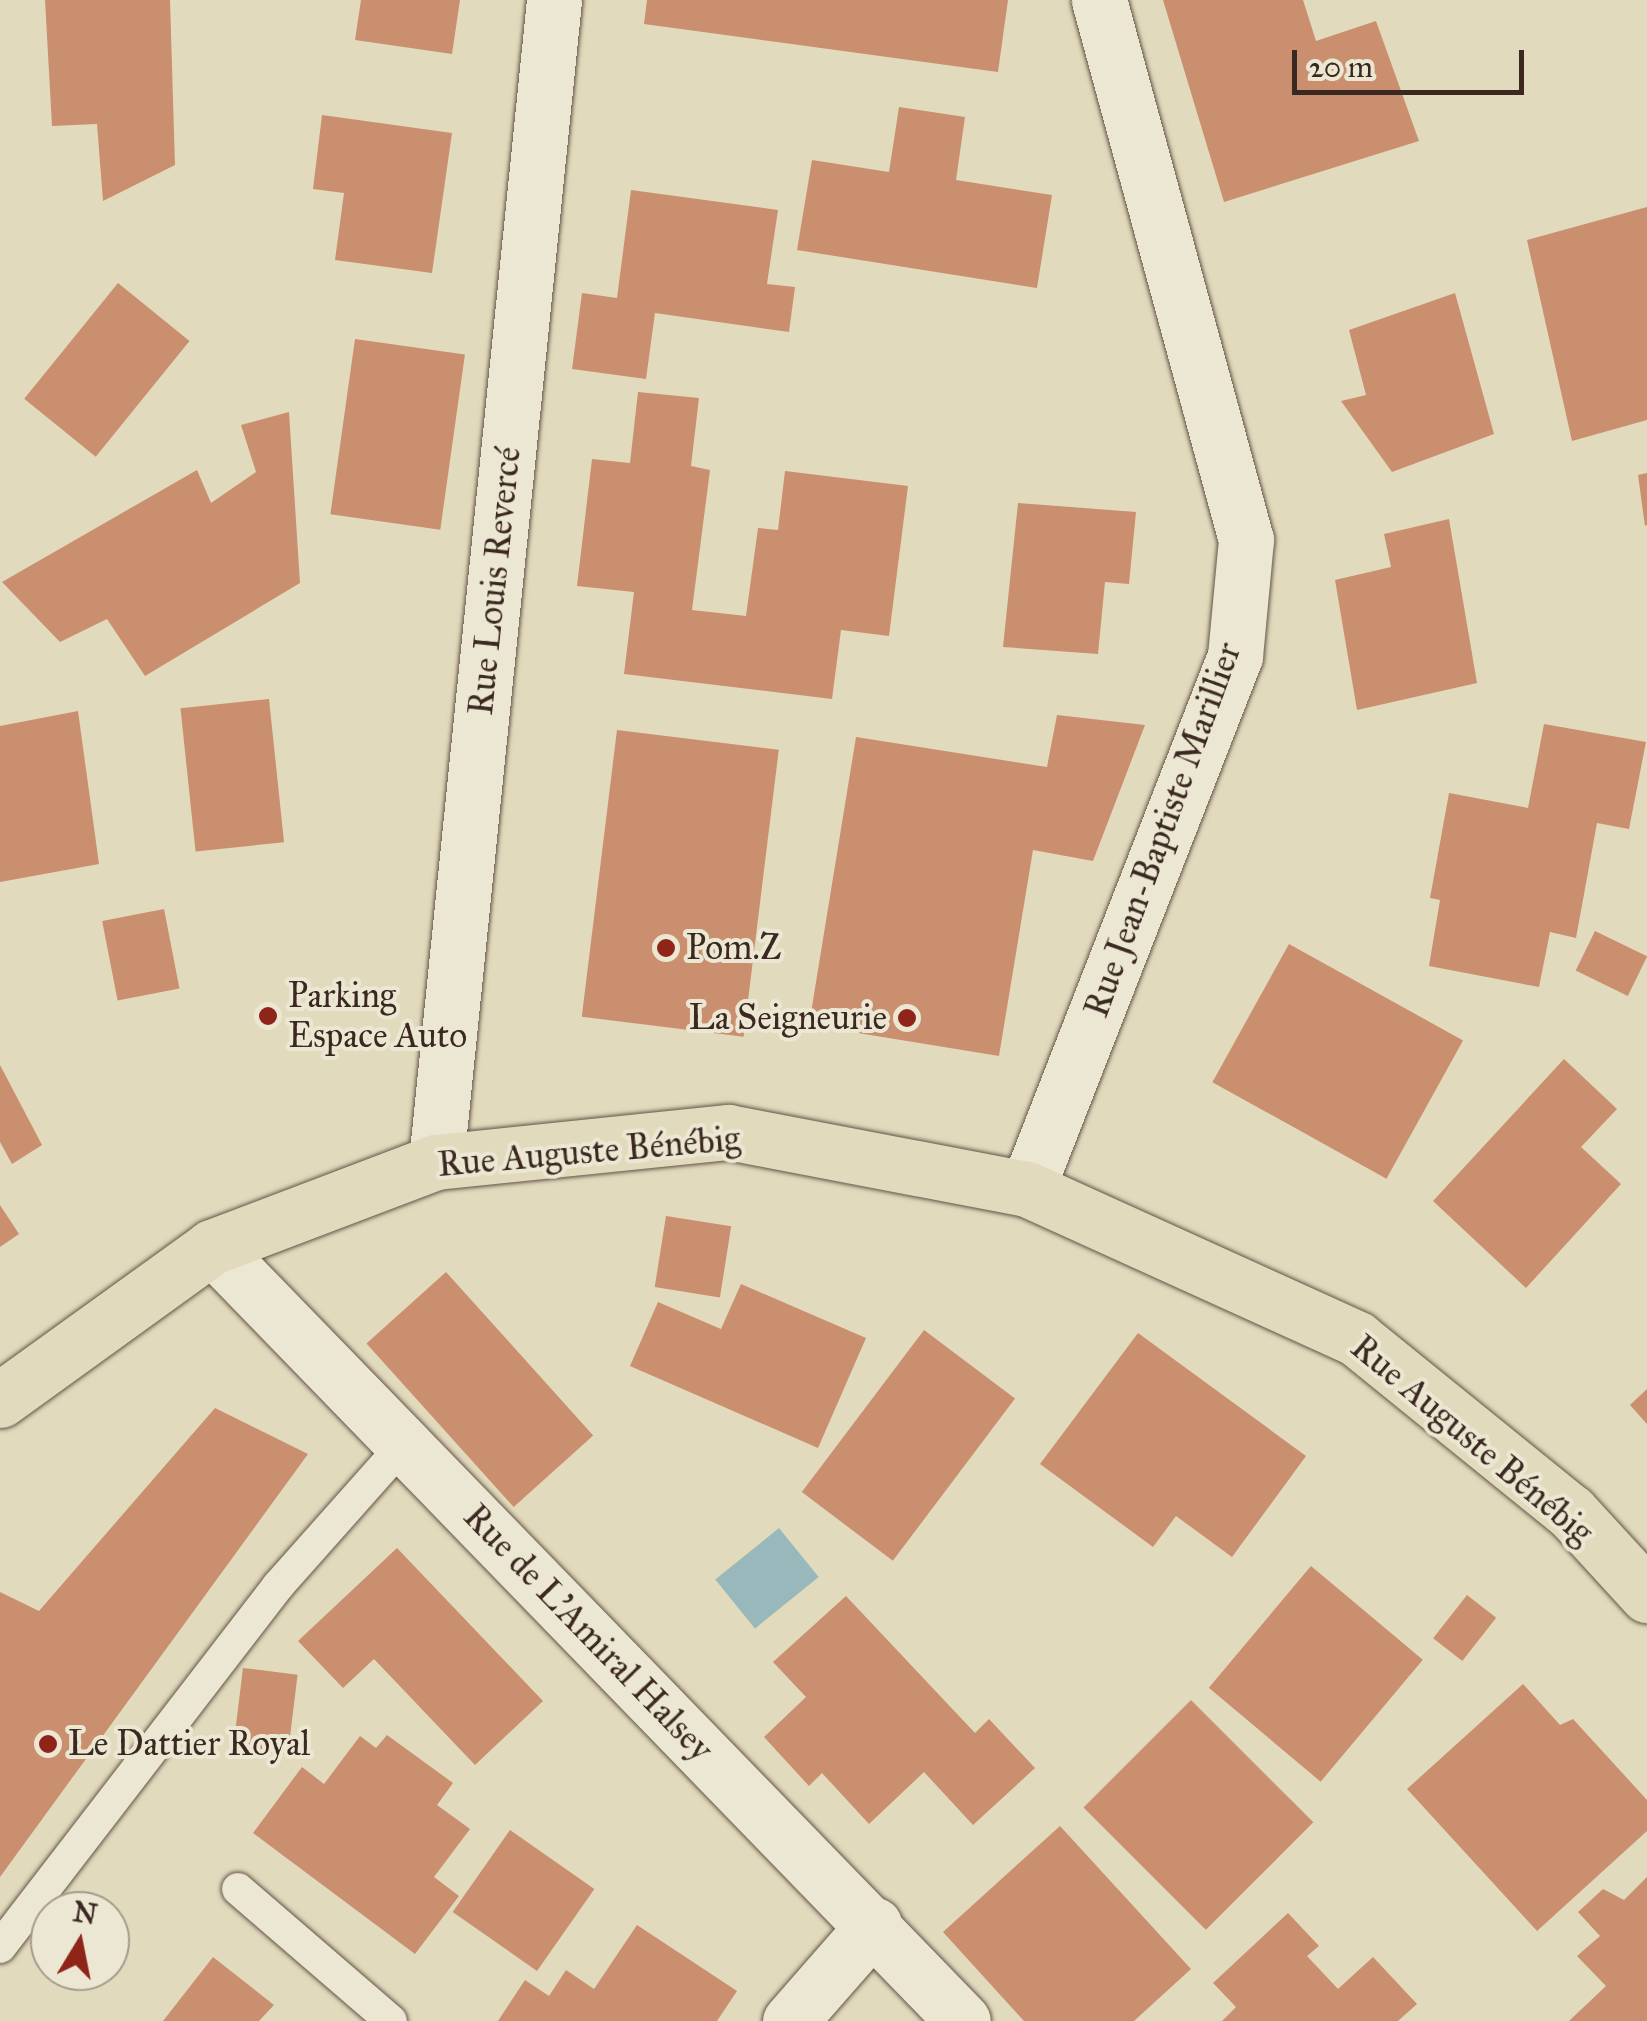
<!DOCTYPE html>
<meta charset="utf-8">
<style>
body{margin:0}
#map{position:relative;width:1647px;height:2021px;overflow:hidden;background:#e2dabc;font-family:"IM FELL Great Primer",serif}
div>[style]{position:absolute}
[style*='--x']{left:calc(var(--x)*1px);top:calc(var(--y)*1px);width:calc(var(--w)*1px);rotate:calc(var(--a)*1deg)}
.water>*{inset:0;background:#99b8bb;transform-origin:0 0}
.building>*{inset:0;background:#ca8f6f;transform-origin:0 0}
.roads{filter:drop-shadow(0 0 2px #645448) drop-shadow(0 0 2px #645448)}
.lane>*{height:32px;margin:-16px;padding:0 16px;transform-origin:16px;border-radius:16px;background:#ece7d3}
.street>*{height:55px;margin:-27.5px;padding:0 27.5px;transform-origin:27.5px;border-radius:27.5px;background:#ece7d3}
.primary>*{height:55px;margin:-27.5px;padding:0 27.5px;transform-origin:27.5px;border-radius:27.5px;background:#e2dabc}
.dots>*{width:28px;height:28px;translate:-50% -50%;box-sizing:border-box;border:5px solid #ece7d3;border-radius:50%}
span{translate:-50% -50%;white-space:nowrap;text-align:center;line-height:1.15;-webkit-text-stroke:8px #ece7d3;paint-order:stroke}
.street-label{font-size:35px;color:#3a2821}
.poi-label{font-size:35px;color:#3a2821}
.left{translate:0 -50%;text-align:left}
.right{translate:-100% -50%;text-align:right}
.north{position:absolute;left:30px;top:1891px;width:100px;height:100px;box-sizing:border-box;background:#ece7d3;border:2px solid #a59b8c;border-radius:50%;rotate:10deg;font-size:28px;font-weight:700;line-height:40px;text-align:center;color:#3a2821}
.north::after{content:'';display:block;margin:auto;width:35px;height:45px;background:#8f2418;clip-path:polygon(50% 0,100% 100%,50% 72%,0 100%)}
.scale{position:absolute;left:1292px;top:50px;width:232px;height:45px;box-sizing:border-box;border:5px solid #3a2821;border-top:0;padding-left:12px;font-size:30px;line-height:35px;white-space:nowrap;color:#3a2821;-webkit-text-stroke:8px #ece7d3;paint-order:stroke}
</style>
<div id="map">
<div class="water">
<div style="left:779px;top:1528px;width:63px;height:82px;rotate:51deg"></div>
</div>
<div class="building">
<div style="clip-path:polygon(45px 0,170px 0,175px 165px,103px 201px,97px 124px,52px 126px)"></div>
<div style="clip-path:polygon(361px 0,460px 0,452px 54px,355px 40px)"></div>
<div style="clip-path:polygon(647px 0,1008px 0,998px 72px,644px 24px)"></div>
<div style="clip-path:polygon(1163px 0,1303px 0,1316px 41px,1376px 21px,1419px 141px,1224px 202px)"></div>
<div style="clip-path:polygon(899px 107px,965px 117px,956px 180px,1052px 195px,1037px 288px,797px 250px,812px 160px,889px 172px)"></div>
<div style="clip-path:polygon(322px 115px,452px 133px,432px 273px,335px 260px,344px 193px,313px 189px)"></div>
<div style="clip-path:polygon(631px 190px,778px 210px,767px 284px,795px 287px,789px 332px,655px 313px,646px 379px,572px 369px,582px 293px,617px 298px)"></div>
<div style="clip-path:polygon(1647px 207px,1647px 420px,1572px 441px,1527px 240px)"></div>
<div style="left:118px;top:283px;width:92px;height:149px;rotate:39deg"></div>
<div style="clip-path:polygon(1455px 293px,1494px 434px,1392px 472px,1341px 401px,1366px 395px,1349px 330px)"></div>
<div style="left:355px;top:339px;width:111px;height:177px;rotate:8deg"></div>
<div style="clip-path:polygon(638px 392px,699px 398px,691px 466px,710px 470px,692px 610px,746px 616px,758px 528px,778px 530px,785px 471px,908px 486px,889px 636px,841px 630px,832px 699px,624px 674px,634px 592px,577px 586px,592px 459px,630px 463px)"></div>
<div style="clip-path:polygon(289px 412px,300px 583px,145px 676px,107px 619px,60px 642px,2px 582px,197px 470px,211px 503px,256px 472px,241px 425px)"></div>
<div style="clip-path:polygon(1647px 473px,1647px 525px,1645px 526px,1638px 475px)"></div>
<div style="clip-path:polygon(1018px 503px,1136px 512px,1129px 584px,1105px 582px,1098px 654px,1003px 647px)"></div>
<div style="clip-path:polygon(1449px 519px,1477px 683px,1357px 710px,1335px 580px,1391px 567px,1384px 534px)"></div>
<div style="left:269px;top:699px;width:144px;height:89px;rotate:84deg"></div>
<div style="clip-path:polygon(78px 711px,99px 864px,0 882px,0 726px)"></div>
<div style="clip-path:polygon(1057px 715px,1145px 725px,1093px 861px,1033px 850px,999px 1056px,809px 1025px,856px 737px,1047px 767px)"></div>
<div style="clip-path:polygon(1544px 724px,1646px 742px,1629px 829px,1597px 823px,1576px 938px,1550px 932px,1539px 987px,1429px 966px,1440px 900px,1430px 898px,1449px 793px,1528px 808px)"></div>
<div style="left:617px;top:730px;width:163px;height:289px;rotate:7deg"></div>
<div style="left:164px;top:909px;width:81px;height:63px;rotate:79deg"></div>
<div style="left:1595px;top:931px;width:58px;height:44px;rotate:26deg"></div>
<div style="left:1289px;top:944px;width:199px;height:158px;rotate:29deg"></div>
<div style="clip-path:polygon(1564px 1059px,1617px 1109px,1581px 1147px,1621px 1184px,1526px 1288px,1433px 1201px)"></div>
<div style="clip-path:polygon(0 1065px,42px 1145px,12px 1164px,0 1142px)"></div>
<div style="clip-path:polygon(0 1205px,19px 1234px,0 1247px)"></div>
<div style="left:666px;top:1216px;width:66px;height:72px;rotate:9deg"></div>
<div style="left:446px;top:1272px;width:220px;height:107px;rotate:48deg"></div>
<div style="clip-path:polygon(741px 1284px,866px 1338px,818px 1448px,630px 1366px,658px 1302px,721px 1329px)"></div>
<div style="left:924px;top:1330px;width:114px;height:203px;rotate:37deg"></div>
<div style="clip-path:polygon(1138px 1333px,1306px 1456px,1232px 1557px,1176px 1516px,1153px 1547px,1040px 1464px)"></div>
<div style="clip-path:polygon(1647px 1389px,1647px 1424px,1630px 1405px)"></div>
<div style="clip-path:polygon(215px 1408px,308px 1454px,0 1877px,0 1592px,39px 1611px)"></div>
<div style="clip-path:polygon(397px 1548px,543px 1701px,475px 1765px,374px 1659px,343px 1688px,298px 1641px)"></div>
<div style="left:1311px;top:1566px;width:146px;height:159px;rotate:40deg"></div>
<div style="left:1467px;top:1595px;width:37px;height:55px;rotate:38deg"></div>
<div style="clip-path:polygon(846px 1596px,975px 1733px,989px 1719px,1035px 1768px,973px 1825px,924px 1772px,869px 1824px,822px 1773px,809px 1786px,764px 1737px,806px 1697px,773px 1662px)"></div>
<div style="left:243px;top:1668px;width:55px;height:81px;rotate:7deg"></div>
<div style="clip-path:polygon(1523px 1684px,1560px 1725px,1573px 1719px,1647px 1800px,1647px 1831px,1537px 1931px,1407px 1789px)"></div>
<div style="left:1191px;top:1700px;width:173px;height:152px;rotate:45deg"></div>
<div style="clip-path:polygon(387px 1735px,453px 1783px,437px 1805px,470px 1829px,434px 1877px,459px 1896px,415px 1954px,253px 1833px,302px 1767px,324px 1784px,360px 1736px,376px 1748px)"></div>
<div style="clip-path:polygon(1060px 1826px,1191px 1969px,1134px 2021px,1024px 2021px,943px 1932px)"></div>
<div style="left:510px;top:1830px;width:103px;height:100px;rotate:35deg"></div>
<div style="clip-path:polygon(1647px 1877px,1647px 2021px,1569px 2021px,1606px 1986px,1577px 1956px,1600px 1936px,1578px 1912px,1603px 1889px,1624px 1900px)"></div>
<div style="clip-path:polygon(1288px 1913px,1319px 1946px,1307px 1956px,1338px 1989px,1373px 1957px,1417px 2004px,1398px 2021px,1222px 2021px,1236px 2007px,1213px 1983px)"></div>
<div style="clip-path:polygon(637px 1925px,737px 1991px,717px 2021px,498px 2021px,525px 1980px,549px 1996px,566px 1970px,594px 1989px)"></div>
<div style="clip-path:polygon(213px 1957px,274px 2005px,259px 2021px,163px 2021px)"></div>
</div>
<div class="roads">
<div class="lane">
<div style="--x:238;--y:1889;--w:202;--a:40.8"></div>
<div style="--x:0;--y:1947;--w:456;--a:-52.4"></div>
<div style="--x:278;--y:1586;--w:188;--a:-48.4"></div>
</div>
<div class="street">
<div style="--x:436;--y:1162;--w:1168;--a:-84.2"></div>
<div style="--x:1027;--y:1189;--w:572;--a:-68.68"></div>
<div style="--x:1235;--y:656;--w:117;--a:-84.6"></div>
<div style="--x:1246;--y:540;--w:560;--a:-105.23"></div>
<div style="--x:212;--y:1247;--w:1078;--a:45.86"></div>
<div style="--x:790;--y:2021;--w:128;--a:-48.8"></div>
</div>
<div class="primary">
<div style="--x:0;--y:1400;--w:261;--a:-35.8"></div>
<div style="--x:212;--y:1247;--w:240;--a:-20.8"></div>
<div style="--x:436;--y:1162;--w:294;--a:-5.9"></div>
<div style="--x:728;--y:1132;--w:304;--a:10.8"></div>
<div style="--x:1027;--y:1189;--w:362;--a:24.4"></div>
<div style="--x:1357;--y:1339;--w:275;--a:39"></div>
<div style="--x:1571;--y:1512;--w:113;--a:47.5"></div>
</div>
</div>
<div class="dots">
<div style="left:666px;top:948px;background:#8f2418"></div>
<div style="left:268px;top:1016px;background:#8f2418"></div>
<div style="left:907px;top:1018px;background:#8f2418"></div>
<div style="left:48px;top:1744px;background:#8f2418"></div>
</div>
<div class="street-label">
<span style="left:495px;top:581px;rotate:-84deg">Rue Louis Revercé</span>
<span style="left:1163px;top:830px;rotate:-70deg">Rue Jean-Baptiste Marillier</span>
<span style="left:589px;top:1152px;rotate:-5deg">Rue Auguste Bénébig</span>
<span style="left:1472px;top:1440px;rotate:40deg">Rue Auguste Bénébig</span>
<span style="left:588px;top:1633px;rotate:46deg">Rue de L'Amiral Halsey</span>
</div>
<div class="poi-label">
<span class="left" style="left:686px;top:948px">Pom.Z</span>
<span class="left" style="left:288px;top:1016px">Parking<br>Espace Auto</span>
<span class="right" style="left:887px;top:1018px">La Seigneurie</span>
<span class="left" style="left:68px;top:1744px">Le Dattier Royal</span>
</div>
<div class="north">N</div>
<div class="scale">20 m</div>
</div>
